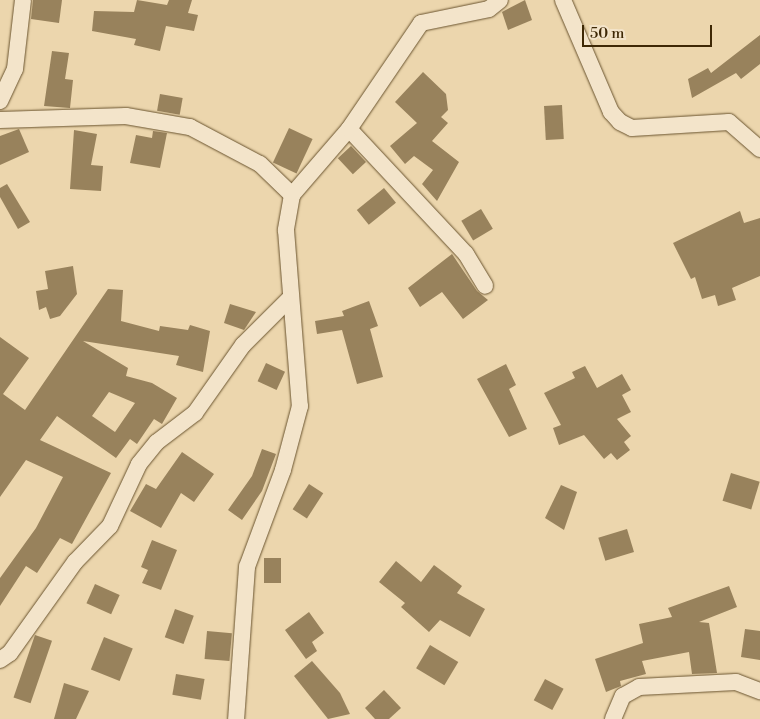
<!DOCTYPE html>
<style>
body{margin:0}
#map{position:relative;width:760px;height:719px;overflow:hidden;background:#ecd6ad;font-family:"Libre Bodoni",serif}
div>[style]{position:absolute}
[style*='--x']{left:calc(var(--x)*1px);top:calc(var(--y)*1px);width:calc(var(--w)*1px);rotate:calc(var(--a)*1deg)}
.building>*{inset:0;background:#98825c;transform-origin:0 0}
.roads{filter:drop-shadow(0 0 1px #6a542f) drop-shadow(0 0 1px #6a542f)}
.minor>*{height:16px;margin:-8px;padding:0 8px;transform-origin:8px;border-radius:8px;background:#f3e4ca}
span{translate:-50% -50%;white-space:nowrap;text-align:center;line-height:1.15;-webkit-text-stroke:4.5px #f3e4ca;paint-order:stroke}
.scale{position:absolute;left:582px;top:25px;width:130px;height:22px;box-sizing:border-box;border:2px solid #3e2805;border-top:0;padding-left:6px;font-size:15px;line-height:18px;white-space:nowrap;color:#3e2805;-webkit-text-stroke:4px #f3e4ca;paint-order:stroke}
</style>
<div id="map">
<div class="building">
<div style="clip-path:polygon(33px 0,62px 0,59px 23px,31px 19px)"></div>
<div style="clip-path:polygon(137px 0,167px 5px,169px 0,192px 0,188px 13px,198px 15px,194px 31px,166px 26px,160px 51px,134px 45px,136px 39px,92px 31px,94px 11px,134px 12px)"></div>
<div style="clip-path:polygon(525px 0,532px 20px,508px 30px,502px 12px)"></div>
<div style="clip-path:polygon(760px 35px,760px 64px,741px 79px,736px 73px,692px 98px,688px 79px,708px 68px,711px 73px)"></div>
<div style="clip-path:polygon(52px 51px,69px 53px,65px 79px,73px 80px,70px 108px,44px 106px)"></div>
<div style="clip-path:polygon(423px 72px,446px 94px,448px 110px,441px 117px,448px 123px,432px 141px,459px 162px,437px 201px,422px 184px,433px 170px,414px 156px,405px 164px,390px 146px,417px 123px,395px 102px)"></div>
<div style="left:160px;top:94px;width:23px;height:17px;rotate:10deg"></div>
<div style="left:562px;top:105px;width:34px;height:18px;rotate:87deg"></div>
<div style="left:289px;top:128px;width:26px;height:38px;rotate:25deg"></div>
<div style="clip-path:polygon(19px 129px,29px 152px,0 165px,0 136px)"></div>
<div style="clip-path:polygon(74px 130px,97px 134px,91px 165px,103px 166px,101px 191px,70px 189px)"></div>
<div style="clip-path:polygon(153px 131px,167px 133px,160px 168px,130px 163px,136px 135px,152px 138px)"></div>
<div style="left:351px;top:146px;width:22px;height:18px;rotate:47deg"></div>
<div style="clip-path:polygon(7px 184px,30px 222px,18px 229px,0 197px,0 188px)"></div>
<div style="left:384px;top:188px;width:19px;height:35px;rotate:51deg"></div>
<div style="left:481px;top:209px;width:23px;height:23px;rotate:59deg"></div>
<div style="clip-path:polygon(740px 211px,744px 223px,760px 218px,760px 276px,732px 288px,736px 300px,718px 306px,715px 295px,702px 299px,695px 277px,691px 279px,673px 243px)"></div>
<div style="clip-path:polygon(452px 254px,477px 291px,488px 300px,463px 319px,442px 292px,420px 307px,408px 288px)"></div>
<div style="clip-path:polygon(73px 266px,77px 294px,60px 316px,50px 319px,46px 307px,39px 310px,36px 291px,48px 289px,45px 271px)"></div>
<div style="clip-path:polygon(evenodd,108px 289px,123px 290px,121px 321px,159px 331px,160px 326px,188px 330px,190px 325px,210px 331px,203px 372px,176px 365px,179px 356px,83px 341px,128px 368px,126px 376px,152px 383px,177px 398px,162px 424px,154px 419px,137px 444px,130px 439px,116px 458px,57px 416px,40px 440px,111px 473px,72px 544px,60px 538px,37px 573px,26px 566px,0 606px,0 578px,36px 528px,63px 477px,26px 460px,0 497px,0 337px,29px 358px,3px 394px,25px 410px,108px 289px,109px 392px,135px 403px,115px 432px,92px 416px,109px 392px)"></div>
<div style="clip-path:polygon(369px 301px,378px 326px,370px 329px,383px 377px,357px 384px,342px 330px,317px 334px,315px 321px,344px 316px,342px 311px)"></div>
<div style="clip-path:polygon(230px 304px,256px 312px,244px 330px,224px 323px)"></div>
<div style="left:266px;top:363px;width:21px;height:20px;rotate:25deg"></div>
<div style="clip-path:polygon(506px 364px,516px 385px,509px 389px,527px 429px,509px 437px,477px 379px)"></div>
<div style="clip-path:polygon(585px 366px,597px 388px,622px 374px,631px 390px,622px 395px,631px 412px,617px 419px,631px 436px,624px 442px,630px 450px,617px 460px,611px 453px,604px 459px,584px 435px,559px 445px,553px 428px,561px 425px,544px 393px,575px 378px,572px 372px)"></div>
<div style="clip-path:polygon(262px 449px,276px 454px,262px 491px,242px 520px,228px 510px,252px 476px)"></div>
<div style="clip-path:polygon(182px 452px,214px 474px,194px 502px,181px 493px,161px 528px,130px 511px,146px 484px,156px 489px)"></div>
<div style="left:731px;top:473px;width:30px;height:29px;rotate:17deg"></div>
<div style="left:309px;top:484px;width:17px;height:30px;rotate:33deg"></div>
<div style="clip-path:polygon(561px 485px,577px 492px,564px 530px,545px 518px)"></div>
<div style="left:627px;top:529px;width:24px;height:30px;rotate:73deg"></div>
<div style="clip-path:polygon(152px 540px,177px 550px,161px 590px,142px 583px,148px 570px,141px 567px)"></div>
<div style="left:264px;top:558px;width:17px;height:25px"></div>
<div style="clip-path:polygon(396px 561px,421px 582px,434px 565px,462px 586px,457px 593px,485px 609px,470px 637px,440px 620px,429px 632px,401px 607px,405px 603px,379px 582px)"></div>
<div style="left:95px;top:584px;width:27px;height:21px;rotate:24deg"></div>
<div style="clip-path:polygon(729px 586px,737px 607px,699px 622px,709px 623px,717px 673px,692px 674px,689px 652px,642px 661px,646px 674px,620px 681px,621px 686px,606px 692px,595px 659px,643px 643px,639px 624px,672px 617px,668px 608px)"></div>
<div style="left:175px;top:609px;width:20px;height:30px;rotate:20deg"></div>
<div style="clip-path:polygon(309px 612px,324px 633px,312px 642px,317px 651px,306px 659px,285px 630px)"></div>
<div style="clip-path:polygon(745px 629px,760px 631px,760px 660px,741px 657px)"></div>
<div style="left:207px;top:631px;width:25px;height:28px;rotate:5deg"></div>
<div style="left:35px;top:635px;width:18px;height:66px;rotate:19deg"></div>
<div style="left:104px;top:637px;width:31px;height:35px;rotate:22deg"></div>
<div style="left:430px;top:645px;width:33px;height:27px;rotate:31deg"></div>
<div style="clip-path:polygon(312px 661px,340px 693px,350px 714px,328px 719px,294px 676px)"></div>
<div style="left:176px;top:674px;width:29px;height:21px;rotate:10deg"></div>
<div style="left:545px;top:679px;width:21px;height:24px;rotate:28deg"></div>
<div style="clip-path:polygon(64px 683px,89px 691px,76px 719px,54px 719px)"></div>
<div style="clip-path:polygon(384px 690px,401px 708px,389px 719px,375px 719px,365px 708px)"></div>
</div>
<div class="roads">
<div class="minor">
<div style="--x:563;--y:0;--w:122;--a:66.8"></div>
<div style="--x:611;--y:112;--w:13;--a:48"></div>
<div style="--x:620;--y:122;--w:13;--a:27"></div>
<div style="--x:632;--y:128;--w:97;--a:-3.5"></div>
<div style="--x:729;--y:122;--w:41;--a:41.1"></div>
<div style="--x:0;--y:101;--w:35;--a:-65"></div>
<div style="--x:15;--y:69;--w:69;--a:-83.4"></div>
<div style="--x:0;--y:120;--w:126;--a:-1.8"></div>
<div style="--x:126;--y:116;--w:65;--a:9.8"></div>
<div style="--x:190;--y:127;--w:79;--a:27.9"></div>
<div style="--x:260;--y:164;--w:45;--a:44.1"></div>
<div style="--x:292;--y:195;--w:36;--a:100"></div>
<div style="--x:286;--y:230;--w:177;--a:85.5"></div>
<div style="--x:300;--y:406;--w:66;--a:104.9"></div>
<div style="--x:283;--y:470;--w:103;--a:110.4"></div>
<div style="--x:247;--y:567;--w:152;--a:94.1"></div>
<div style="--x:349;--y:129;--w:171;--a:46.9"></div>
<div style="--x:466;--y:254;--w:37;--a:59"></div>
<div style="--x:292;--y:195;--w:87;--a:-49.2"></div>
<div style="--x:349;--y:129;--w:128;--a:-55.8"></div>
<div style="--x:421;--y:23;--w:69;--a:-11.6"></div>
<div style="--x:489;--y:9;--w:14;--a:-39"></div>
<div style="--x:0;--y:660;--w:12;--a:-35"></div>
<div style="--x:10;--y:653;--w:112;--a:-54.5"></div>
<div style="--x:75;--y:562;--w:50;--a:-45.8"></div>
<div style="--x:110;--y:526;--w:68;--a:-64.9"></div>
<div style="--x:139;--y:464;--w:28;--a:-51"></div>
<div style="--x:157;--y:442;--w:48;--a:-37.3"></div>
<div style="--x:195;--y:413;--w:83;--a:-54.8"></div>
<div style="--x:243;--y:345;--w:65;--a:-45"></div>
<div style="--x:613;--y:719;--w:25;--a:-67"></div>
<div style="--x:623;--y:696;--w:18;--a:-29"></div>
<div style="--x:639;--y:687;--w:97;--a:-3"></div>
<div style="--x:736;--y:682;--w:26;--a:21"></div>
</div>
</div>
<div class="scale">50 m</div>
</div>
